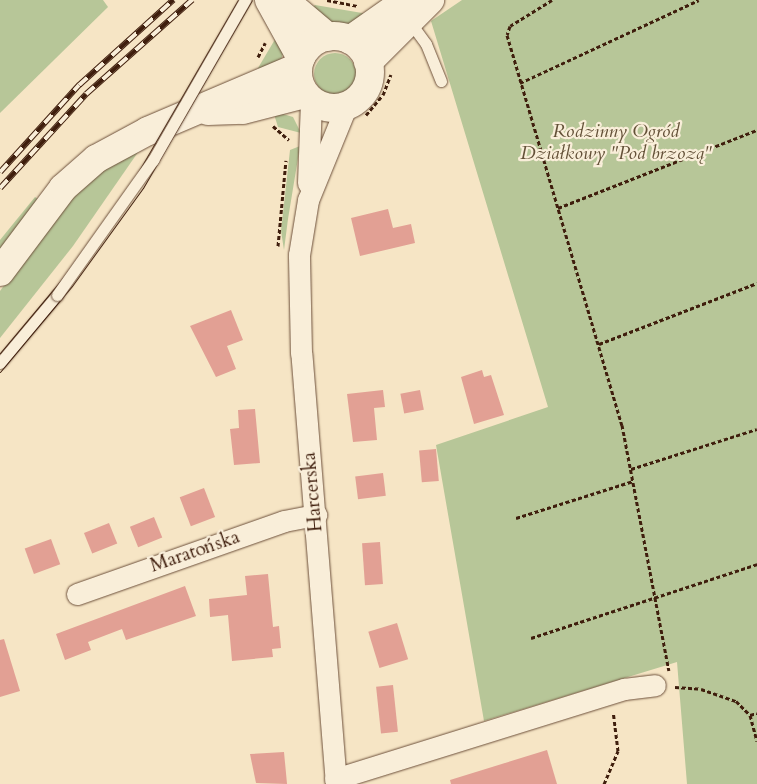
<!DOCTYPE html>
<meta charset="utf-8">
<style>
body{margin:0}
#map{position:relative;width:757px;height:784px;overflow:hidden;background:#f6e5c5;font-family:Cardo,serif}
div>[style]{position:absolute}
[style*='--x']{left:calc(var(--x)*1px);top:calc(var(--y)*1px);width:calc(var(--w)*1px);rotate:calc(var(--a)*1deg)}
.green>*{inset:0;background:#b7c698}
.round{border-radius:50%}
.building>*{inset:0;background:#e2a094;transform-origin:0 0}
.path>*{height:3px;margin-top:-1.5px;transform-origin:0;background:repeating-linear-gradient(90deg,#3f1e0d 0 4px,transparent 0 6.5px)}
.roads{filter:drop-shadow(0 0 1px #6d503b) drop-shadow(0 0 1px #6d503b)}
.lane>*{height:11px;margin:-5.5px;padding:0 5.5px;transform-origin:5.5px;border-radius:5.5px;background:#f9eed9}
.street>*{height:21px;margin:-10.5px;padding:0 10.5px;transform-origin:10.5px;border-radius:10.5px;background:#f9eed9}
.secondary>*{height:28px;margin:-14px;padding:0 14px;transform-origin:14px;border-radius:14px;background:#f9eed9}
.secondary>.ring{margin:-14px;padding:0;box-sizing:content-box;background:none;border:28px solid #f9eed9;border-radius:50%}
.tram>*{height:1px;margin:-0.5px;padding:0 0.5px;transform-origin:0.5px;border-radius:0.5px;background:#3f1e0d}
.rail>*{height:5.5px;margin-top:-2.75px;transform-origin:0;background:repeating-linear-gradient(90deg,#f9eed9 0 11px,#3f1e0d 0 22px);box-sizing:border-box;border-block:1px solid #3f1e0d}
.bridges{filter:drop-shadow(0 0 1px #6d503b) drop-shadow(0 0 1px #6d503b)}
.lane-bridge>*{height:11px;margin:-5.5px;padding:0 5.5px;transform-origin:5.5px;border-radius:5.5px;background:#f9eed9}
span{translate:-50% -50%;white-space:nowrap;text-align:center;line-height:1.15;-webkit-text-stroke:4.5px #f9eed9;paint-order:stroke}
.park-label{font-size:19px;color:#635037;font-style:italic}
.street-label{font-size:19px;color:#3f1e0d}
</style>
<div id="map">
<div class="green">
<div style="clip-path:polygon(0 0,103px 0,108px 7px,0 113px)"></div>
<div style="clip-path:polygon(462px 0,757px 0,757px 784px,687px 784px,677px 662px,484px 721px,436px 445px,548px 407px,431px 21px)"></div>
<div style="clip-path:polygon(315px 5px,368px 14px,348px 28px,334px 27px,308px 11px)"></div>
<div style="clip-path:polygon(277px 36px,284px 50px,281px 60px,261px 76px,258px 68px)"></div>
<div class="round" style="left:314px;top:53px;width:42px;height:42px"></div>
<div style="clip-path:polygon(273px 111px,293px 117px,301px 133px,278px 127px)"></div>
<div style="clip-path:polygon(143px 145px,73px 246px,0 338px,0 291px,36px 241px,62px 208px,101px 170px)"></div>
<div style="clip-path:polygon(300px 146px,288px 219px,284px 250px,281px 231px,290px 150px)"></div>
<div style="clip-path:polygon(35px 197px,38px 199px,0 253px,0 240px)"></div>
</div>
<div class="building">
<div style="clip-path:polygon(388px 209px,393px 228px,411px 224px,415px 243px,360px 256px,351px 218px)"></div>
<div style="clip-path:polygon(231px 310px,243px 340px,227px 346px,236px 369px,216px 377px,190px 326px)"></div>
<div style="clip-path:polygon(482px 370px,484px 377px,491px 375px,504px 415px,474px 424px,461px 377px)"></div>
<div style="clip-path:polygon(383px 390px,385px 407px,374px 408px,377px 440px,353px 442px,347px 394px)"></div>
<div style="left:420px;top:390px;width:20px;height:20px;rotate:79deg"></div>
<div style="clip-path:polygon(255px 409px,260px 463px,234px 465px,230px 429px,239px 428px,238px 410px)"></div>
<div style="left:436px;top:449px;width:32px;height:17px;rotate:85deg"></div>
<div style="left:383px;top:473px;width:23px;height:28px;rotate:83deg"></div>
<div style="left:204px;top:488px;width:31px;height:26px;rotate:69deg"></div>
<div style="left:154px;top:517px;width:22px;height:26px;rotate:68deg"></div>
<div style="left:109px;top:523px;width:22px;height:27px;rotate:68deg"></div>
<div style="left:51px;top:539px;width:27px;height:28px;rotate:70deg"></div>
<div style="left:380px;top:542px;width:42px;height:18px;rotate:86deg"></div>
<div style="clip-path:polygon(268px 574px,273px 627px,279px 626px,281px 648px,272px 649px,273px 657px,232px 661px,228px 615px,210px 617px,209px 599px,247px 595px,245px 576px)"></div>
<div style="clip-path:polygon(185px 586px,196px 616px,126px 640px,122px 629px,88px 642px,91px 650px,65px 660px,56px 634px)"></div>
<div style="left:397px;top:623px;width:38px;height:30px;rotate:73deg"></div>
<div style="clip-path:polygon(4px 639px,20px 691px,0 697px,0 640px)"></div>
<div style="left:393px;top:685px;width:47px;height:17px;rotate:84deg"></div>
<div style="clip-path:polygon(547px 750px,557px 784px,451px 784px,450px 780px)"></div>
<div style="clip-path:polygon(284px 752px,287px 784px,256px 783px,250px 754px)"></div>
</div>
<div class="path">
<div style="--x:327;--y:0;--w:32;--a:11"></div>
<div style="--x:552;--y:0;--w:49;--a:148.2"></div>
<div style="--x:510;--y:26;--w:9;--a:108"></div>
<div style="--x:507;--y:35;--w:407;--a:73.6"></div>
<div style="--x:622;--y:425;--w:250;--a:79.2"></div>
<div style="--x:258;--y:57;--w:16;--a:-63"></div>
<div style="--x:520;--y:83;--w:197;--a:-24.9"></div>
<div style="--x:366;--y:115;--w:26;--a:-50"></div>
<div style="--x:383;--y:95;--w:22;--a:-69"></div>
<div style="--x:273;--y:126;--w:21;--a:41"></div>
<div style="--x:558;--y:208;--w:214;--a:-21.4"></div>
<div style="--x:278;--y:246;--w:86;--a:-84.7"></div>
<div style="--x:599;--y:344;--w:169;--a:-21.1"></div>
<div style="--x:631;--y:469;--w:132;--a:-17.6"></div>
<div style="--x:516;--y:518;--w:123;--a:-17.5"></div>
<div style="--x:531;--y:638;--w:238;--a:-18.1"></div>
<div style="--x:675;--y:687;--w:26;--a:4"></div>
<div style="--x:701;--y:689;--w:37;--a:19"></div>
<div style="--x:736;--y:701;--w:20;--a:45"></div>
<div style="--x:750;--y:715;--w:27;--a:75"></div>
<div style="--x:750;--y:715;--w:7;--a:-16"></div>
<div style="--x:604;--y:784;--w:36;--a:-67"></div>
<div style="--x:618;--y:751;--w:38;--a:-97"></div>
</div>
<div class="roads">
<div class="lane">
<div style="--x:410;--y:22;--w:27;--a:54"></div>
<div style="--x:426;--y:44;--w:40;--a:68"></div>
<div style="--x:0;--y:363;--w:89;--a:-50"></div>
</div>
<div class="street">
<div style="--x:308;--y:183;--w:82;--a:-87.9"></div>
<div style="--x:77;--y:594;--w:219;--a:-19.4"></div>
<div style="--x:284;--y:521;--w:33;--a:-11"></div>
<div style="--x:335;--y:779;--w:303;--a:-17.3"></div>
<div style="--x:624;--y:689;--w:31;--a:-7"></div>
<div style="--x:336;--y:784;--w:432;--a:-94.6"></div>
<div style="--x:301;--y:353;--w:98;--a:-91.2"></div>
<div style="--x:299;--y:255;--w:56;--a:-80.7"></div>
<div style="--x:308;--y:200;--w:100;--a:-67.8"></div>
</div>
<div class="secondary">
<div style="--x:269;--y:0;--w:66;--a:61.1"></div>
<div style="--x:284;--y:0;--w:57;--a:40.1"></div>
<div class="ring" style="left:298px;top:36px;width:44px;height:44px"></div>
<div style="--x:350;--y:40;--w:70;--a:-35.1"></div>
<div style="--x:368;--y:62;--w:88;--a:-45"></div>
<div style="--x:208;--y:111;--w:35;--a:-2"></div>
<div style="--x:243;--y:110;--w:64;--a:-14.5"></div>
<div style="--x:0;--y:272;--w:105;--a:-53.1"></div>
<div style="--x:63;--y:188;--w:44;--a:-41.3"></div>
<div style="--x:96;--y:159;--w:59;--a:-28.3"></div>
<div style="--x:148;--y:131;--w:163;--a:-23.1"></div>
</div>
</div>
<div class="tram">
<div style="--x:0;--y:353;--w:97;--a:-50"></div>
<div style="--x:62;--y:279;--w:121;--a:-54.1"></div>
<div style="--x:133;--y:181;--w:209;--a:-59.9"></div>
<div style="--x:0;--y:372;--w:112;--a:-50.1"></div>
<div style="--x:72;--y:286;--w:121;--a:-54.1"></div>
<div style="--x:143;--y:188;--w:217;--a:-59.9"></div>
</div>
<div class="rail">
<div style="--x:0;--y:172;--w:118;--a:-47.8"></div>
<div style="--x:79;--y:85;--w:127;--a:-42.1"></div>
<div style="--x:0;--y:188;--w:127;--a:-47.5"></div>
<div style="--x:86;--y:94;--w:142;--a:-41.6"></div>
</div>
<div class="bridges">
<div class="lane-bridge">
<div style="--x:57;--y:295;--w:166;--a:-54.6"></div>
<div style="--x:153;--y:160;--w:185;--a:-60.1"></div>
</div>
</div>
<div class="park-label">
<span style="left:616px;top:143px">Rodzinny Ogród<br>Działkowy "Pod brzozą"</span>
</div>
<div class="street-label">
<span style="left:313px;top:492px;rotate:-95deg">Harcerska</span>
<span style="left:195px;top:552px;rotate:-19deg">Maratońska</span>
</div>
</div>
